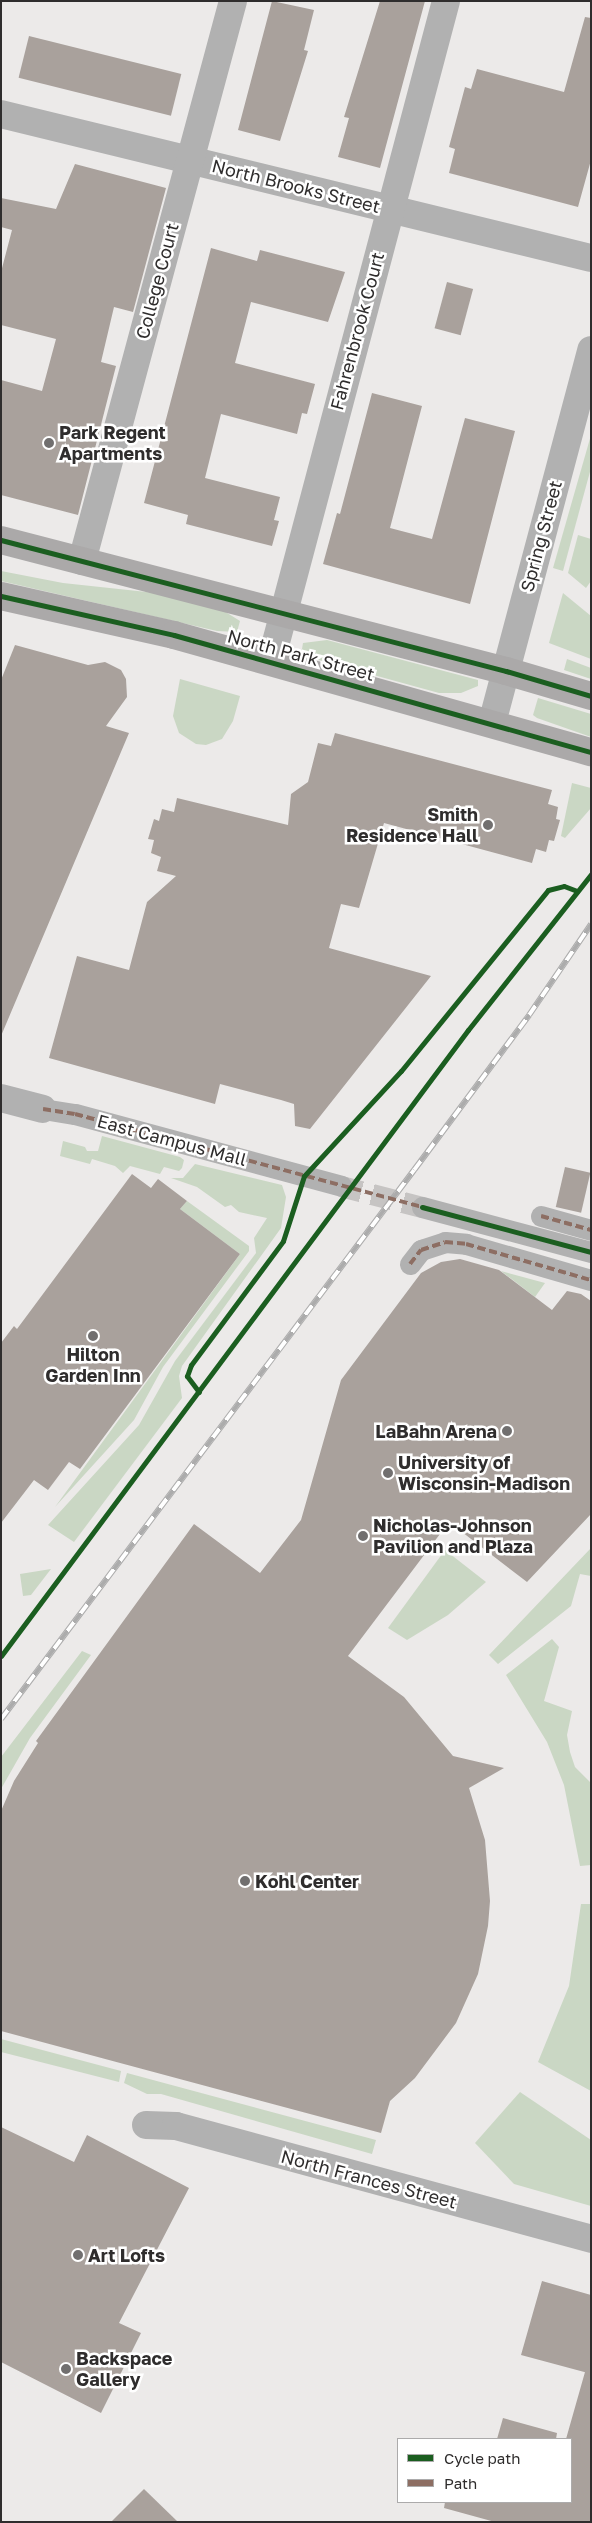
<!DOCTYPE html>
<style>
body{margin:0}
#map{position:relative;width:592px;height:2523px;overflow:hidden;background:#eceae9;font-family:"Golos Text",sans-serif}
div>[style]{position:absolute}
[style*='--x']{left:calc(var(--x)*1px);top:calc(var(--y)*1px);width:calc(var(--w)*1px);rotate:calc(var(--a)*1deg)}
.green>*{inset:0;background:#cad7c4}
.building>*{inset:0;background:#a9a19c;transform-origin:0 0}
.pedestrian-tunnel>*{height:21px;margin-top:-10.5px;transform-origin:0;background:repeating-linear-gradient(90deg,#c6c4c3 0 21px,transparent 0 32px)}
.pedestrian>*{height:21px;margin:-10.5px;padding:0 10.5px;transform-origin:10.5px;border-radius:10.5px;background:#b1b1b1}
.minor>*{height:28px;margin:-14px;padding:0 14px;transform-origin:14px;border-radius:14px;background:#b1b1b1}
.primary>*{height:28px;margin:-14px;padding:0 14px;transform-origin:14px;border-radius:14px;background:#aba9a9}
.rail>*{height:5.5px;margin-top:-2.75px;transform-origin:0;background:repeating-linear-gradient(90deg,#fff 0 11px,#acacac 0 22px);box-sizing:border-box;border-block:1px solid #acacac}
.quiet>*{height:4px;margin-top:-2px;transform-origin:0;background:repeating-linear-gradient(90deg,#8d6e63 0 8px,transparent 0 12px)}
.cycleway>*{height:5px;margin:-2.5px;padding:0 2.5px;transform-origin:2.5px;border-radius:2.5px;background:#1b5e20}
.dots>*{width:14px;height:14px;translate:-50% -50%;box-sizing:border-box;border:2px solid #fff;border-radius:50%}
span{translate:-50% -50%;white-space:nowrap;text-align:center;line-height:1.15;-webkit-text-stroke:5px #fff;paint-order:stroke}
.street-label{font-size:18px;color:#2f2d2d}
.poi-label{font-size:18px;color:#2f2d2d;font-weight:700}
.left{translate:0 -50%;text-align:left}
.right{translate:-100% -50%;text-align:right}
.frame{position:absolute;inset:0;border:2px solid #2f2d2d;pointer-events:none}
.legend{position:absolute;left:397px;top:2438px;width:175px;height:65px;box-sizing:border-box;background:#fff;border:1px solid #acabab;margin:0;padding:6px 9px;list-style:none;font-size:15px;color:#2f2d2d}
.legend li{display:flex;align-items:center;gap:10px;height:25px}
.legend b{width:25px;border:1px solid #acabab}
</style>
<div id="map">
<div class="green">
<div style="clip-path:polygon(591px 435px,591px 468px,563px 571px,553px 568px)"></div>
<div style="clip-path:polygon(578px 535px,591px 539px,591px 581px,586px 588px,568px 573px)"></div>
<div style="clip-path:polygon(1px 571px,63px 583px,156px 593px,224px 611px,240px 621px,237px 632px,217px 631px,1px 581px)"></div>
<div style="clip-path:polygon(563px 593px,591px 616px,591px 659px,549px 643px)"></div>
<div style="clip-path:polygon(327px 640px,478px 680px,478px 686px,461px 693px,439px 693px,301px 655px,303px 643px)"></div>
<div style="clip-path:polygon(567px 659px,591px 668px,591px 679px,564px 670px)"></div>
<div style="clip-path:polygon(180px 679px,240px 696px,233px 721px,222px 739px,206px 745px,196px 744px,179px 733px,173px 716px)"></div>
<div style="clip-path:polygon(538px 698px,591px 714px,591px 737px,537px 718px,533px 715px)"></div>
<div style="clip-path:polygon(572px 783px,591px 788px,591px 808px,565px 838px,561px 836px)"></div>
<div style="clip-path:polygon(102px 1136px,180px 1157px,184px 1160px,182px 1168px,179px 1171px,164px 1167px,160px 1174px,130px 1166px,123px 1173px,115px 1166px,92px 1159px,90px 1164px,60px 1156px,63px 1141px,85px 1147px,87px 1151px,98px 1151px)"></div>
<div style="clip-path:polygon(195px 1164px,282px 1185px,286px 1197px,281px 1228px,182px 1366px,179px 1376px,182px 1398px,74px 1542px,48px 1525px,139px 1425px,175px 1361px,256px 1253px,254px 1238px,267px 1218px,239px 1212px,231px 1205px,225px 1207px,197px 1187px,171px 1178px,183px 1178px)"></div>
<div style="clip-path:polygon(187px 1201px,249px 1246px,249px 1251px,163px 1367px,134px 1420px,55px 1507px,240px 1254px,180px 1209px)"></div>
<div style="clip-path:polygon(501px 1271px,545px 1283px,535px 1297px)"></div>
<div style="clip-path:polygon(591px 1548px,591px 1576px,580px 1574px,571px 1606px,498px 1664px,489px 1655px)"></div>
<div style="clip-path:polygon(445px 1550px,486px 1582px,448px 1615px,407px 1640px,388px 1628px)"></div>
<div style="clip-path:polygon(51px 1569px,31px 1595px,23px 1596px,20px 1574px)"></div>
<div style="clip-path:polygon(552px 1639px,559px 1647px,544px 1701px,572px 1711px,567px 1735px,570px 1752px,575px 1767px,591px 1783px,591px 1865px,580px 1866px,564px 1785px,547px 1742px,506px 1675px)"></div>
<div style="clip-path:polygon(82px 1651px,91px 1655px,30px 1738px,1px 1789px,1px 1757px)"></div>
<div style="clip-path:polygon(581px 1904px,591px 1904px,591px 2091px,538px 2062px,569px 1986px)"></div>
<div style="clip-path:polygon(1px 2039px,121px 2071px,119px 2082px,1px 2052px)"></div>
<div style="clip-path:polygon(127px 2073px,376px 2140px,372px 2154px,161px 2094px,147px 2094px,124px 2083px)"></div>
<div style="clip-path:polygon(520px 2092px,591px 2140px,591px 2206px,514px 2184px,475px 2143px)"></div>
</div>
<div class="building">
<div style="clip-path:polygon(272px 1px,314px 10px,304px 50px,308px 51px,280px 141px,238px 130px)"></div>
<div style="clip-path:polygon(380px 1px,425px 1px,380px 168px,338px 157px,349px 118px,344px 117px)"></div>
<div style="clip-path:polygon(585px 17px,591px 18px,591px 160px,578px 207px,449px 173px,455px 149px,449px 147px,465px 87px,471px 89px,477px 69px,564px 92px)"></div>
<div style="left:29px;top:36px;width:157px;height:43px;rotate:14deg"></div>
<div style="clip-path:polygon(75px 164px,166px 188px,133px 312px,114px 307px,101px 362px,116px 366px,78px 515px,1px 495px,1px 380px,42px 391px,56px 339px,1px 325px,1px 272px,12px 230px,1px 227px,1px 198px,56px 209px)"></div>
<div style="clip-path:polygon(211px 248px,257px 261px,260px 250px,345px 272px,328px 322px,251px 302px,235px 363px,315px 384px,307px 414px,302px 413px,297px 434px,221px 414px,205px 478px,280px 497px,274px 520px,279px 521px,272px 546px,186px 524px,188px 515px,144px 503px)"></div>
<div style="left:447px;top:282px;width:27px;height:48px;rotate:15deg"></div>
<div style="clip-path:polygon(372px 393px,422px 406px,390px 528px,432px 539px,465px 418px,515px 431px,470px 604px,323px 564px,337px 513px,340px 514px)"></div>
<div style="clip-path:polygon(15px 645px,88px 665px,105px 662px,121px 670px,126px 679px,127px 697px,106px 726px,129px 733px,1px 1036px,1px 680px)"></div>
<div style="clip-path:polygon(335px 733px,552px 790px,548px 804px,558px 807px,556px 819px,560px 820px,554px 841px,549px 840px,546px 852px,536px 849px,532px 863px,384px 823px,359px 908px,341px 904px,329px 948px,431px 976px,310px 1129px,295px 1126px,294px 1104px,281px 1100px,220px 1084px,215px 1104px,49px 1058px,77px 956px,129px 970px,147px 902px,176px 876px,157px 871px,161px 857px,151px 853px,154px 840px,148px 839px,154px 819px,159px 821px,162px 809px,174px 812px,177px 798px,288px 825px,291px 794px,308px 782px,318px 743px,331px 746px)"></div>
<div style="left:565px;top:1167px;width:26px;height:41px;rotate:13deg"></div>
<div style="clip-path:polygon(132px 1174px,151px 1188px,158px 1179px,187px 1201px,180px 1209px,240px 1254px,80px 1469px,69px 1462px,48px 1490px,34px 1480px,1px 1523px,1px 1343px,14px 1326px,17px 1329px)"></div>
<div style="clip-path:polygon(460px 1259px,499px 1270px,552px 1310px,567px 1291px,581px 1294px,591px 1301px,591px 1514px,527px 1582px,449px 1522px,348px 1656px,404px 1697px,453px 1756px,504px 1768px,469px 1788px,485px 1840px,490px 1901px,488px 1926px,478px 1974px,456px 2023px,415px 2078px,390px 2101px,381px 2133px,1px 2031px,1px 1811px,14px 1781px,38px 1743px,36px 1741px,194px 1524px,260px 1573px,301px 1520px,341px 1380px,421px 1273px,441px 1262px)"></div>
<div style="clip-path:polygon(1px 2127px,74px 2162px,87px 2135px,189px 2188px,119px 2323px,141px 2333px,101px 2413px,1px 2362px)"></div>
<div style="clip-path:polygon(542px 2281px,591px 2295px,591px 2522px,495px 2522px,444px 2508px,445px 2502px,571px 2502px,571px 2439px,566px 2439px,585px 2372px,588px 2373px,521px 2355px)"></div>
<div style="clip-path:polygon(503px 2418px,557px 2433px,556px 2439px,497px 2439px)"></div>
<div style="clip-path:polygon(144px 2489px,178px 2522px,111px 2522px)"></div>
</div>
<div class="pedestrian-tunnel">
<div style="--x:341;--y:1186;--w:84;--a:14.5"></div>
</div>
<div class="pedestrian">
<div style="--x:43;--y:1109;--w:32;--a:9"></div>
<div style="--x:75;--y:1114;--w:276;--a:15.1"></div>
<div style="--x:422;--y:1207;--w:175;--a:14.9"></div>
<div style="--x:541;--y:1216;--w:52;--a:15.6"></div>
<div style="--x:410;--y:1264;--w:18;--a:-52"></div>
<div style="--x:421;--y:1250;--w:25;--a:-18"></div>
<div style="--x:445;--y:1242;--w:21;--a:5"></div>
<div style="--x:466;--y:1244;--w:130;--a:16.1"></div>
</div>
<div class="minor">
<div style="--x:1;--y:114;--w:607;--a:13.72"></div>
<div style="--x:82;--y:561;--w:580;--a:-74.91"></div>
<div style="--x:271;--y:661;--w:683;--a:-75.15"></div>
<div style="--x:492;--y:723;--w:386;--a:-75.1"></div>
<div style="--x:1;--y:1098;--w:43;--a:14.7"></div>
<div style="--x:146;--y:2125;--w:30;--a:2"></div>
<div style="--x:176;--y:2126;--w:430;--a:15.2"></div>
</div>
<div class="primary">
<div style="--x:1;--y:540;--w:522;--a:14.54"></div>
<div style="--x:506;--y:671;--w:89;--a:16.4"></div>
<div style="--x:1;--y:596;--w:177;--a:12.7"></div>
<div style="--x:174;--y:635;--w:433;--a:15.7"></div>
</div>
<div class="rail">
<div style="--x:1;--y:1719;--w:687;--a:-53.05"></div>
<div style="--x:414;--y:1170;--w:193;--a:-53.4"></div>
<div style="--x:529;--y:1015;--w:110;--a:-55.7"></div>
</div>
<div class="quiet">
<div style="--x:43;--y:1109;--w:32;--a:9"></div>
<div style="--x:75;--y:1114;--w:362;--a:15"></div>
<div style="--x:541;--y:1216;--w:52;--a:15.6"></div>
<div style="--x:410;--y:1264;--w:18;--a:-52"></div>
<div style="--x:421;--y:1250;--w:25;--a:-18"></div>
<div style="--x:445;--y:1242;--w:21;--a:5"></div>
<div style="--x:466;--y:1244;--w:130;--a:16.1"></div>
</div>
<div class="cycleway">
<div style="--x:1;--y:540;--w:522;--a:14.54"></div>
<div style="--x:506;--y:671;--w:89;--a:16.4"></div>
<div style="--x:1;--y:596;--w:177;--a:12.7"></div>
<div style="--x:174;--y:635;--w:433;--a:15.7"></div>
<div style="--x:422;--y:1207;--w:175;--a:14.9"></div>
<div style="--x:199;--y:1392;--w:20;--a:-127"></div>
<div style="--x:187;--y:1376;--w:12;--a:-70"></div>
<div style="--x:191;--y:1365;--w:154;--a:-53.4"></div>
<div style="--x:283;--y:1241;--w:68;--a:-72.1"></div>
<div style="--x:304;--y:1176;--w:143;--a:-47.3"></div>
<div style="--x:401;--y:1071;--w:233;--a:-50.9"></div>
<div style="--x:548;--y:890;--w:16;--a:-14"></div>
<div style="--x:564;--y:886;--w:14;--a:21"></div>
<div style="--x:1;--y:1656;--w:781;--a:-53.28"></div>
<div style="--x:468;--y:1030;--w:199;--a:-51.7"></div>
</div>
<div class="dots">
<div style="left:49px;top:443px;background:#716f6f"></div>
<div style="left:488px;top:825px;background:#716f6f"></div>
<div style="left:93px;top:1336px;background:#716f6f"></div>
<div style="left:507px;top:1431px;background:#716f6f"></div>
<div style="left:388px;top:1473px;background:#716f6f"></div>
<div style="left:363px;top:1536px;background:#716f6f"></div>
<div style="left:245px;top:1881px;background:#716f6f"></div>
<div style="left:78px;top:2255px;background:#716f6f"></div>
<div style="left:66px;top:2369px;background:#716f6f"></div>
</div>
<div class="street-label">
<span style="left:296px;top:186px;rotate:14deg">North Brooks Street</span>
<span style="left:157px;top:281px;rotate:-75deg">College Court</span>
<span style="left:357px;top:331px;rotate:-75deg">Fahrenbrook Court</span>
<span style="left:541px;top:536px;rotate:-75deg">Spring Street</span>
<span style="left:301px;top:655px;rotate:15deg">North Park Street</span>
<span style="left:172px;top:1140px;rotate:15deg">East Campus Mall</span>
<span style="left:369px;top:2179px;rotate:15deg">North Frances Street</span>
</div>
<div class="poi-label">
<span class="left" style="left:59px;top:443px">Park Regent<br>Apartments</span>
<span class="right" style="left:478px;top:825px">Smith<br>Residence Hall</span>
<span style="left:93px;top:1365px">Hilton<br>Garden Inn</span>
<span class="right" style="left:497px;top:1431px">LaBahn Arena</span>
<span class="left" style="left:398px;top:1473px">University of<br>Wisconsin-Madison</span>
<span class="left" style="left:373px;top:1536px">Nicholas-Johnson<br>Pavilion and Plaza</span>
<span class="left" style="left:255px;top:1881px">Kohl Center</span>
<span class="left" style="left:88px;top:2255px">Art Lofts</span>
<span class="left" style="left:76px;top:2369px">Backspace<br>Gallery</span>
</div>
<div class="frame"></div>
<ul class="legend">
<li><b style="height:6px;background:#1b5e20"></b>Cycle path</li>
<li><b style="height:6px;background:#8d6e63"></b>Path</li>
</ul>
</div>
